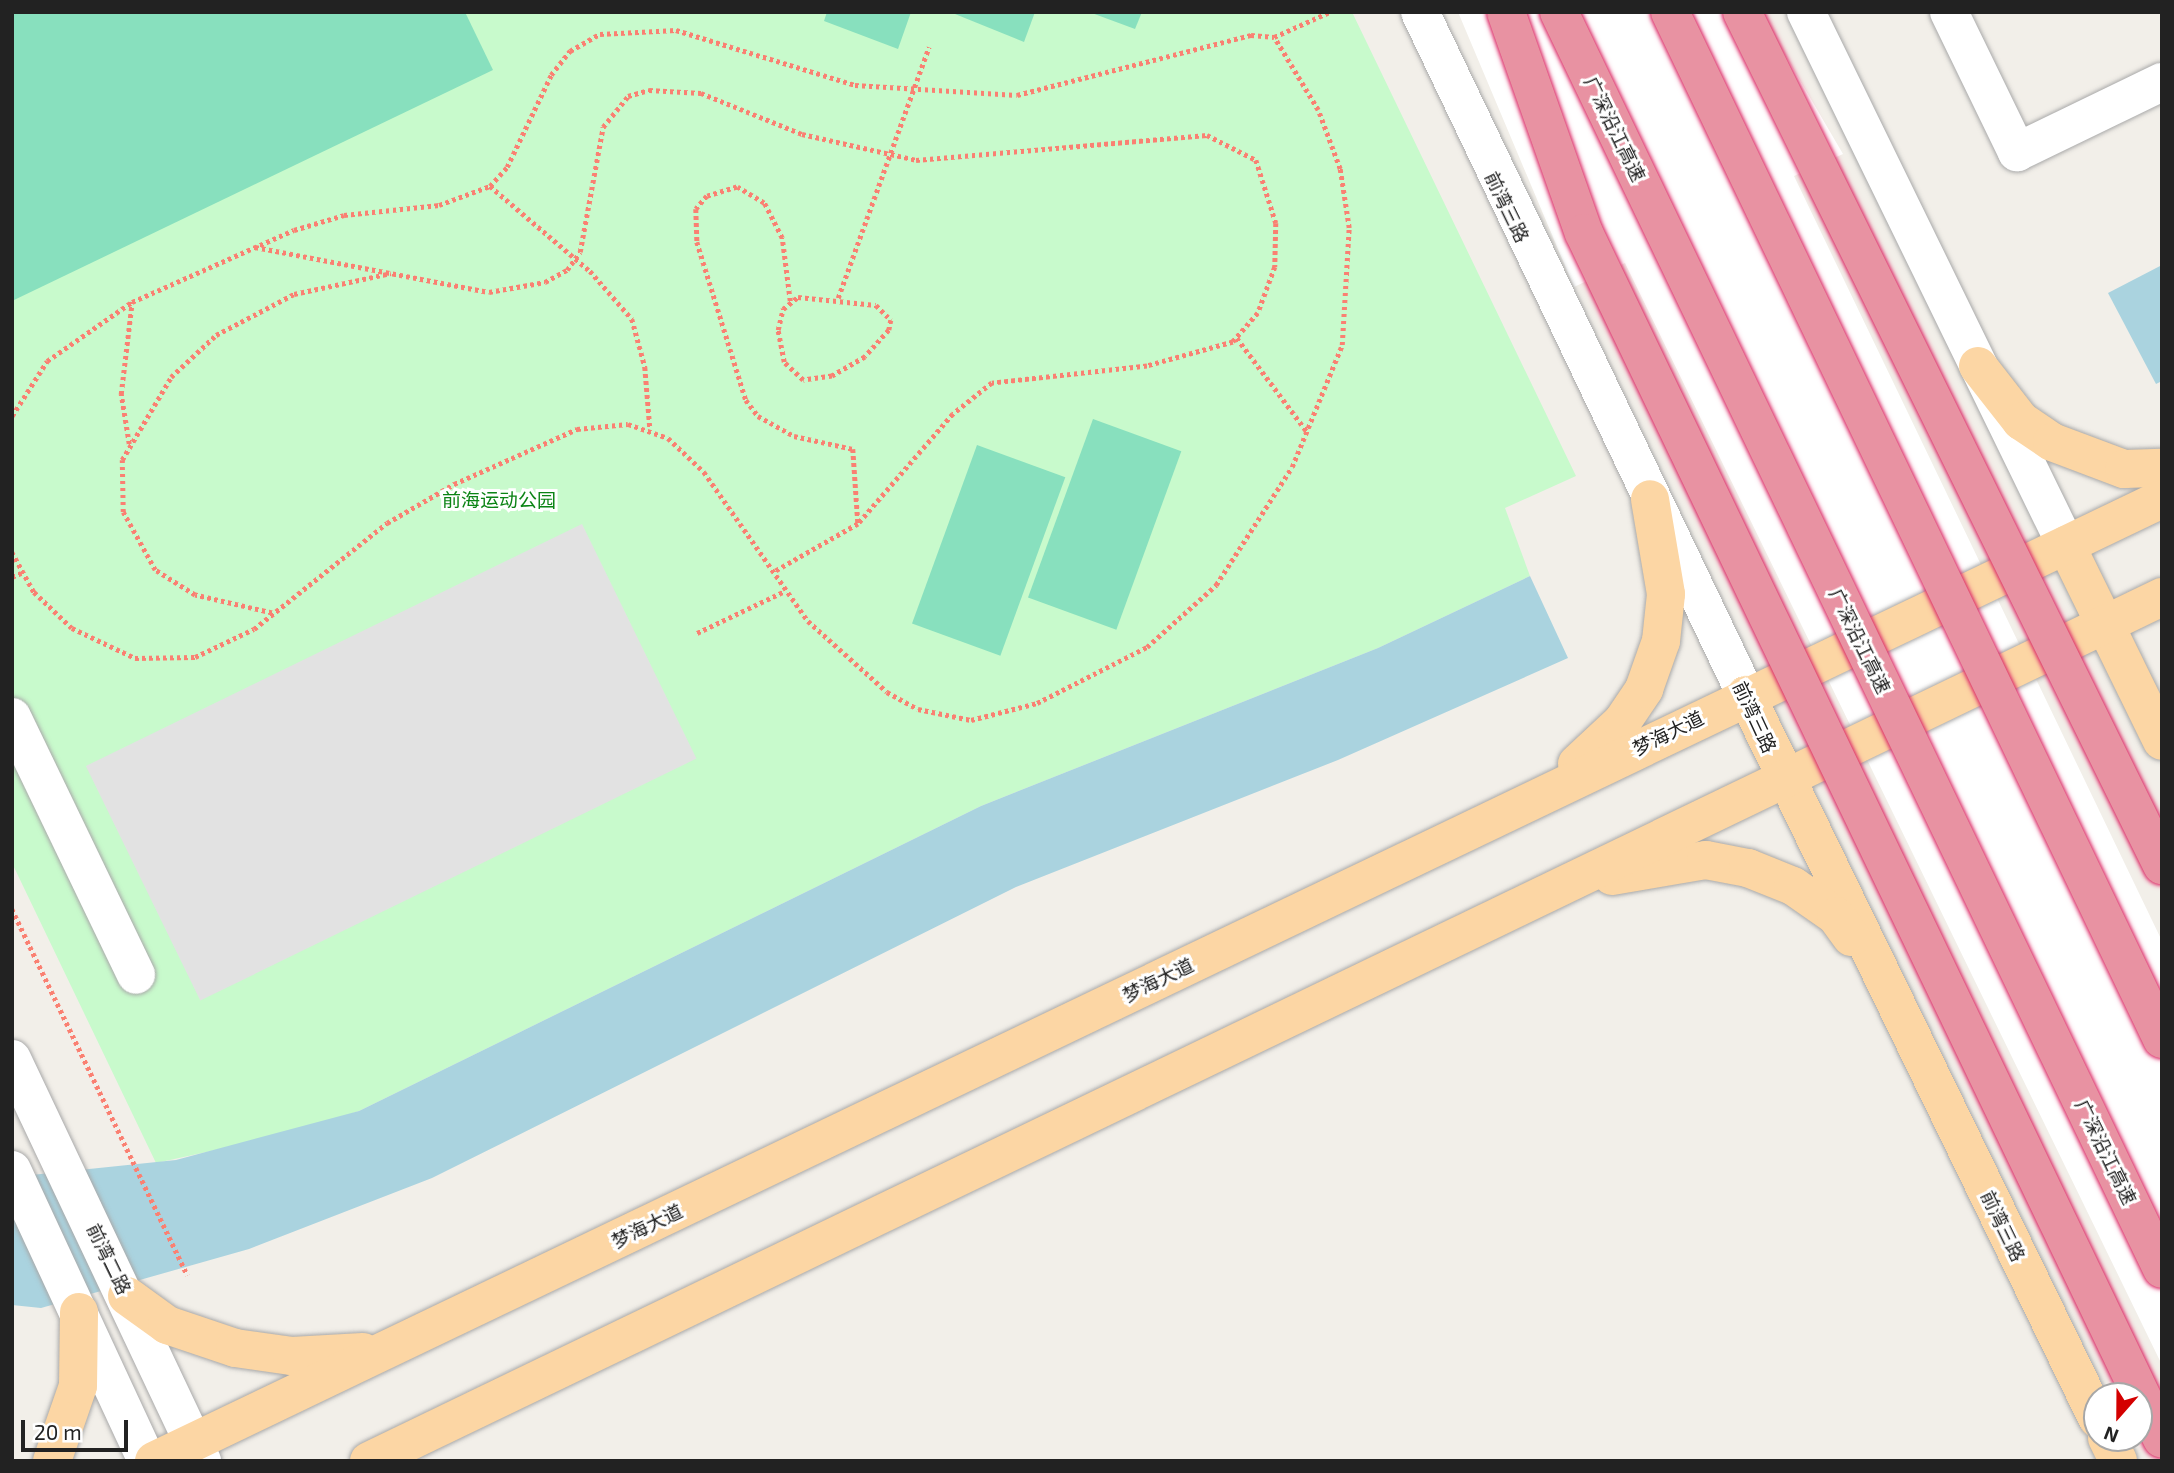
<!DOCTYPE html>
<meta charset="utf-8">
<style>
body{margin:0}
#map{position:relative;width:2174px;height:1473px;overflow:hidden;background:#f2efe9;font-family:"Exo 2","Noto Sans SC",sans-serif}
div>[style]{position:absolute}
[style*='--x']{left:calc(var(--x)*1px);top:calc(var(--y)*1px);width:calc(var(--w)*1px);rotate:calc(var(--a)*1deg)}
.park>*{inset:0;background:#c8facc}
.pitch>*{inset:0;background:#88e0be;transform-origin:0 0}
.parking>*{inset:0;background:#e2e2e2;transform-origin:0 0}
.water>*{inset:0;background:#aad3df}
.pier>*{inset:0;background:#fff}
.path>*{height:4.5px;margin-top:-2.25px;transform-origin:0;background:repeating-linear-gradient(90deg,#fa8072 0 3.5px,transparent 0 7px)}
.roads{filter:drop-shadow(0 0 2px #a9a9a9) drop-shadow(0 0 2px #a9a9a9)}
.minor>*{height:38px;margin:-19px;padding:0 19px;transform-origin:19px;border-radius:19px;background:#fff}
.major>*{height:38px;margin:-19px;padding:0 19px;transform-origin:19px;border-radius:19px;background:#fcd6a4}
.bridges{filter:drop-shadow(0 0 2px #dc2a67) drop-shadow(0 0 2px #dc2a67)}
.highway-bridge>*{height:38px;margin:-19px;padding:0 19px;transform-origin:19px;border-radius:19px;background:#e892a2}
span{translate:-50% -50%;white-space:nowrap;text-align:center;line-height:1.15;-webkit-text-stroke:6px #fff;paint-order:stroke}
.street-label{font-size:19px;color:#222}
.park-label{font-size:19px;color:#0c8416}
.frame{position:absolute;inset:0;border:14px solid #222;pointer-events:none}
.north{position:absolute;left:2083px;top:1382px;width:70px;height:70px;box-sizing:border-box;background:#fff;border:2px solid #a7a7a7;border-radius:50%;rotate:201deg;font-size:19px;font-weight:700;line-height:28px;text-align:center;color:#222}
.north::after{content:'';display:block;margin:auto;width:24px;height:32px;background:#d40000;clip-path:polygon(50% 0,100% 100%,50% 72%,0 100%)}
.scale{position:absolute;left:21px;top:1420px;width:107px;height:32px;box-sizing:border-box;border:4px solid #222;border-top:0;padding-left:9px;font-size:21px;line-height:24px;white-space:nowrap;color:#222;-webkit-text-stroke:5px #fff;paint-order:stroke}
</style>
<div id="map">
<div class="park">
<div style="clip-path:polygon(12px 12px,1352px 12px,1576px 476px,1505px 508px,1530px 576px,1378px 648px,981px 806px,359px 1111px,285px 1135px,156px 1163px,12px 863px)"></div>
</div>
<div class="pitch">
<div style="clip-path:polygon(12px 12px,465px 12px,493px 70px,12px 301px)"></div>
<div style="clip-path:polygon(827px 12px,911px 12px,898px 49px,824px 21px)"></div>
<div style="clip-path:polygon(950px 12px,1035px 12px,1024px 42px)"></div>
<div style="clip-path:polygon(1089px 12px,1142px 12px,1135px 29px)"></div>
<div style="left:1093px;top:419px;width:94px;height:190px;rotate:20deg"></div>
<div style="left:977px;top:445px;width:94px;height:190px;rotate:20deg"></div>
</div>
<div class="parking">
<div style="left:582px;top:524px;width:261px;height:552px;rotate:64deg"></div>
</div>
<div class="water">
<div style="clip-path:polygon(2162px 265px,2162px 381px,2156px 384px,2108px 293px)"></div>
<div style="clip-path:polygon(1530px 576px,1568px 658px,1338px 760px,1016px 887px,432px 1178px,249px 1249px,41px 1308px,12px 1305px,12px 1177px,176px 1160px,359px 1111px,981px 806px,1378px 648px)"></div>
</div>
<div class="pier">
<div style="clip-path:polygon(1458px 12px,1760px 12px,1843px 154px,1794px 176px,2162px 941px,2162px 1365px,1625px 263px,1574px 287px)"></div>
</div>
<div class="path">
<div style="--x:490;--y:186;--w:131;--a:40.4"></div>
<div style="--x:590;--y:271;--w:64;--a:48.8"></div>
<div style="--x:632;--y:319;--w:50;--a:74.8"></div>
<div style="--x:645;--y:367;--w:61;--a:85.3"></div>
<div style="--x:255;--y:247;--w:238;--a:10.9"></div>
<div style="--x:489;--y:292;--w:57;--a:-10.1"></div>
<div style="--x:545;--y:282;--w:25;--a:-29"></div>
<div style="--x:567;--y:270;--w:22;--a:-54"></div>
<div style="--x:580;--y:252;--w:127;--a:-79.6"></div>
<div style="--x:603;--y:127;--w:40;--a:-51"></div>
<div style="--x:628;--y:96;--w:22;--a:-16"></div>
<div style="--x:649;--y:90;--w:52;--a:3.3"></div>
<div style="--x:701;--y:93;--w:109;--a:22.1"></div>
<div style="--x:802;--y:134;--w:117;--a:12.8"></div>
<div style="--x:916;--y:160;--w:292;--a:-4.9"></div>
<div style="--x:1207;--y:135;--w:55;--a:27"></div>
<div style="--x:1256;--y:160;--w:66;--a:72.4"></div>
<div style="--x:1276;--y:223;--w:44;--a:91.3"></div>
<div style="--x:1275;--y:267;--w:49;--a:110.3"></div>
<div style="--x:1258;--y:313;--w:38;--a:131"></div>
<div style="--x:1233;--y:342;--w:89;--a:164.4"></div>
<div style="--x:1147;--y:366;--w:156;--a:173.7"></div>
<div style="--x:992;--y:383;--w:50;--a:141.5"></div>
<div style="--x:953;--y:414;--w:145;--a:130.8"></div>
<div style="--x:858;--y:524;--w:97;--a:150.3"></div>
<div style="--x:798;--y:297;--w:78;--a:5.9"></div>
<div style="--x:876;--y:305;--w:21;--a:45"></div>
<div style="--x:891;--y:320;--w:10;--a:101"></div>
<div style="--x:889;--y:330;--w:36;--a:132"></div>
<div style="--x:865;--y:357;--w:38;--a:150"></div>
<div style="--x:832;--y:376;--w:29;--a:172"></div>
<div style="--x:803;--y:380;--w:26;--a:-137"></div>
<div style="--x:784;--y:362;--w:33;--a:-101"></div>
<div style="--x:778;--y:330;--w:22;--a:-77"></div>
<div style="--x:783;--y:309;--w:19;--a:-39"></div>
<div style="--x:838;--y:298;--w:267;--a:-70.1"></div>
<div style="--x:790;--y:301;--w:64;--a:-97.2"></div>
<div style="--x:782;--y:238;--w:39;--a:-117"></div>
<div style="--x:764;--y:203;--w:31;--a:-149"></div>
<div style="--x:737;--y:187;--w:31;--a:163"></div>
<div style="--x:707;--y:196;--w:17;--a:130"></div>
<div style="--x:696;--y:209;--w:33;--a:88"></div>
<div style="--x:697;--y:242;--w:165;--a:72.8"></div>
<div style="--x:746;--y:400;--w:20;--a:53"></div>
<div style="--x:758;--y:416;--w:41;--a:29.1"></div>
<div style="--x:794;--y:436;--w:60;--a:12.4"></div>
<div style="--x:853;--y:449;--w:74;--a:86.1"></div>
<div style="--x:1237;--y:338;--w:119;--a:53.2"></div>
<div style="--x:12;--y:416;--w:65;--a:-57.5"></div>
<div style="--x:47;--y:361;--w:103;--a:-34.8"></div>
<div style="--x:132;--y:302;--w:177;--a:-24"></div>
<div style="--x:294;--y:230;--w:52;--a:-16.7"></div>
<div style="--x:344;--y:215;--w:96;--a:-6"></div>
<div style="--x:439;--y:205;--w:54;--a:-20.4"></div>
<div style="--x:490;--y:186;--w:25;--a:-48"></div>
<div style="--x:507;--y:167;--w:102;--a:-64.4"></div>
<div style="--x:551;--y:75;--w:31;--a:-52"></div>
<div style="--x:570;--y:51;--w:34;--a:-30"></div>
<div style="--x:600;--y:34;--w:76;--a:-3"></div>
<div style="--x:676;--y:30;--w:187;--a:17.1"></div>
<div style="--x:855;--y:85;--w:162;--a:3.5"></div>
<div style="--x:1017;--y:95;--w:242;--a:-14.4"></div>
<div style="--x:1251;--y:35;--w:23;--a:5"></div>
<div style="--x:1274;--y:37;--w:61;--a:-24.1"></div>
<div style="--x:129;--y:444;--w:51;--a:-99.1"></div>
<div style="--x:121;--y:394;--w:93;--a:-83.2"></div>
<div style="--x:12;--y:552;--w:46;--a:61.2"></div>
<div style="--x:34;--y:592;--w:52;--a:43.5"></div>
<div style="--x:72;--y:628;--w:70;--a:25.5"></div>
<div style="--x:135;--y:658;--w:60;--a:-1"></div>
<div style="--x:195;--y:657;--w:65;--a:-25.4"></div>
<div style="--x:254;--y:629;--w:170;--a:-38.6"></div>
<div style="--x:387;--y:523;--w:78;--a:-30.2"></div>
<div style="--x:454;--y:484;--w:135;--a:-24.1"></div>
<div style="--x:577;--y:429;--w:51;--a:-5.6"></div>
<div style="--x:628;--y:424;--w:42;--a:19.3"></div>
<div style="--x:668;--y:438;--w:50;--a:43.4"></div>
<div style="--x:704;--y:472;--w:182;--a:55.1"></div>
<div style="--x:808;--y:621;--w:106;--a:41.9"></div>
<div style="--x:887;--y:692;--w:35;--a:29"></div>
<div style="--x:918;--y:709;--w:54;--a:11.7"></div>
<div style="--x:971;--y:720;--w:68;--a:-14.4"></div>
<div style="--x:1037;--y:703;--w:123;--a:-27"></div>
<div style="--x:1147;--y:647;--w:93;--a:-41.9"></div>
<div style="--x:1216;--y:585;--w:140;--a:-57.2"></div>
<div style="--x:1292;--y:467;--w:132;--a:-67.7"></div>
<div style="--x:1342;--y:345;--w:117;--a:-86.6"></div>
<div style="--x:1349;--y:228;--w:60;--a:-98.7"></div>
<div style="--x:1340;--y:169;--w:63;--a:-110.4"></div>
<div style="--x:1318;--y:110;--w:85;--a:-121.1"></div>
<div style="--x:12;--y:577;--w:10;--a:-24"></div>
<div style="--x:272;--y:613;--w:79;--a:-166.8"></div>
<div style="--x:195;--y:595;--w:47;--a:-148"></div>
<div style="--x:155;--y:570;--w:66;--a:-118.9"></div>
<div style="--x:123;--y:512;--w:52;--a:-91.1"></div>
<div style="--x:122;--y:460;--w:96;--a:-59.4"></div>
<div style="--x:171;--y:377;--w:62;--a:-43"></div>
<div style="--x:216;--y:335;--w:88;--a:-27.7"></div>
<div style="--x:294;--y:294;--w:99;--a:-12.2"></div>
<div style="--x:697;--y:633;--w:98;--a:-25.5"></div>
<div style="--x:12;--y:909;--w:406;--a:64.4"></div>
</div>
<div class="roads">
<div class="minor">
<div style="--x:1420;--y:12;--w:757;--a:64.48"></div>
<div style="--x:1806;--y:12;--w:593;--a:64"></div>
<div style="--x:1949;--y:12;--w:156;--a:64.1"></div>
<div style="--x:2017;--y:152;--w:161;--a:-25.8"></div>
<div style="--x:12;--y:717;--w:286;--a:64.3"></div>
<div style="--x:12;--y:1059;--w:445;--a:64.7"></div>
<div style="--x:12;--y:1170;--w:321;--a:65.1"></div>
</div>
<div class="major">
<div style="--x:1978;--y:366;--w:70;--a:52"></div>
<div style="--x:2021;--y:421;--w:37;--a:34"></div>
<div style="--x:2052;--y:442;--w:77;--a:20.6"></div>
<div style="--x:2124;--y:469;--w:38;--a:-2"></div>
<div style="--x:2066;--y:545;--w:218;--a:63.9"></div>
<div style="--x:1746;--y:695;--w:804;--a:64.1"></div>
<div style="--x:1577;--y:764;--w:62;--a:-43"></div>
<div style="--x:1622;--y:722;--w:40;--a:-56"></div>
<div style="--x:1644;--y:689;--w:51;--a:-70.5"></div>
<div style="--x:1661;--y:641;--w:47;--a:-83.9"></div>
<div style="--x:1666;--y:594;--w:96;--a:-99.6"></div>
<div style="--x:1612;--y:876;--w:95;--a:-9.7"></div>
<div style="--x:1706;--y:860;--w:43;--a:10.8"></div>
<div style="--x:1748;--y:868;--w:48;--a:21.8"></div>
<div style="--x:1793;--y:886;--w:52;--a:34.9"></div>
<div style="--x:1836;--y:916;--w:26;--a:54"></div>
<div style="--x:127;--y:1296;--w:49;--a:35.9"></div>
<div style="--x:167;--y:1325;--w:72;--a:18.7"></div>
<div style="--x:235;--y:1348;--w:58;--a:8"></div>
<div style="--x:292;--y:1356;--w:71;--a:-3.2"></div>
<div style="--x:2107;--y:1438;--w:25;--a:64"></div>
<div style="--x:52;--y:1461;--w:79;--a:-70.9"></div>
<div style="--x:78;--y:1386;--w:74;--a:-89.2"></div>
<div style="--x:154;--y:1461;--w:2227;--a:-25.6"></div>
<div style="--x:369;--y:1461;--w:1990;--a:-25.73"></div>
</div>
</div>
<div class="bridges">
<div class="highway-bridge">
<div style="--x:1506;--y:12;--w:234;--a:70.6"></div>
<div style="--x:1584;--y:233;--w:1337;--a:64.39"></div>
<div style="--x:1559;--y:12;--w:1394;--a:64.37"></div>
<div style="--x:1670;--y:12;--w:1139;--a:64.4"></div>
<div style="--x:1742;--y:12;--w:951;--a:63.79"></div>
</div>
</div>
<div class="street-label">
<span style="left:1615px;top:129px;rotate:64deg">广深沿江高速</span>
<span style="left:1507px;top:207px;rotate:64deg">前湾三路</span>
<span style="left:1860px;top:641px;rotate:64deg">广深沿江高速</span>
<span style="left:1755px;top:717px;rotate:65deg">前湾三路</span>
<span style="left:1668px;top:733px;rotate:-26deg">梦海大道</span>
<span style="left:1158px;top:980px;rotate:-26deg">梦海大道</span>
<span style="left:2106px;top:1152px;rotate:64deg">广深沿江高速</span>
<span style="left:647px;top:1226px;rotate:-26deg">梦海大道</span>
<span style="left:2003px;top:1226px;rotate:64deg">前湾三路</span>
<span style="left:109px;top:1259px;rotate:64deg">前湾二路</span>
</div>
<div class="park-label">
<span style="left:499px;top:500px">前海运动公园</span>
</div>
<div class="frame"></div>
<div class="north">N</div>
<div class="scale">20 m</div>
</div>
